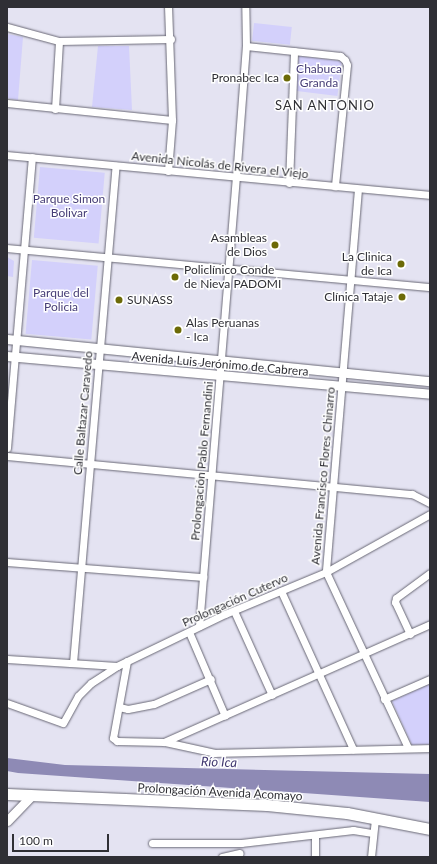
<!DOCTYPE html>
<meta charset="utf-8">
<style>
body{margin:0}
#map{position:relative;width:437px;height:864px;overflow:hidden;background:#e4e3f2;font-family:Lato,sans-serif}
div>[style]{position:absolute}
[style*='--x']{left:calc(var(--x)*1px);top:calc(var(--y)*1px);width:calc(var(--w)*1px);rotate:calc(var(--a)*1deg)}
.green>*{inset:0;background:#d3d0fb;transform-origin:0 0}
.water>*{inset:0;background:#8e8ab5}
.roads{filter:drop-shadow(0 0 1px #696875) drop-shadow(0 0 1px #696875)}
.minor>*{height:7px;margin:-3.5px;padding:0 3.5px;transform-origin:3.5px;border-radius:3.5px;background:#fff}
.tertiary>*{height:9px;margin:-4.5px;padding:0 4.5px;transform-origin:4.5px;border-radius:4.5px;background:#fff}
.primary>*{height:11px;margin:-5.5px;padding:0 5.5px;transform-origin:5.5px;border-radius:5.5px;background:#fff}
.dots>*{width:11px;height:11px;translate:-50% -50%;box-sizing:border-box;border:2px solid #fff;border-radius:50%}
span{translate:-50% -50%;white-space:nowrap;text-align:center;line-height:1.15;-webkit-text-stroke:3px #fff;paint-order:stroke}
.park-label{font-size:12px;color:#463d76}
.poi-label{font-size:12px;color:#2f2f35}
.right{translate:-100% -50%;text-align:right}
.left{translate:0 -50%;text-align:left}
.street-label{font-size:12px;color:#2f2f35}
.neighbourhood-label{font-size:13px;color:#2f2f35;letter-spacing:1px}
.water-label{font-size:13px;color:#413870;font-style:italic}
.frame{position:absolute;inset:0;border:8px solid #2f2f35;pointer-events:none}
.scale{position:absolute;left:12px;top:834px;width:97px;height:18px;box-sizing:border-box;border:2px solid #2f2f35;border-top:0;padding-left:5px;font-size:12px;line-height:14px;white-space:nowrap;color:#2f2f35;-webkit-text-stroke:3px #fff;paint-order:stroke}
</style>
<div id="map">
<div class="green">
<div style="left:254px;top:23px;width:38px;height:18px;rotate:6deg"></div>
<div style="clip-path:polygon(7px 34px,23px 37px,18px 100px,7px 98px)"></div>
<div style="clip-path:polygon(98px 46px,129px 46px,132px 110px,92px 107px)"></div>
<div style="left:299px;top:56px;width:43px;height:35px;rotate:7deg"></div>
<div style="left:40px;top:167px;width:65px;height:71px;rotate:5deg"></div>
<div style="clip-path:polygon(7px 257px,14px 261px,13px 277px,7px 276px)"></div>
<div style="left:32px;top:260px;width:66px;height:74px;rotate:5deg"></div>
<div style="clip-path:polygon(430px 684px,430px 744px,412px 745px,392px 701px)"></div>
</div>
<div class="water">
<div style="clip-path:polygon(7px 758px,65px 765px,430px 774px,430px 802px,18px 773px,7px 771px)"></div>
</div>
<div class="roads">
<div class="minor">
<div style="--x:7;--y:27;--w:54;--a:15.1"></div>
<div style="--x:59;--y:41;--w:112;--a:-1"></div>
<div style="--x:246;--y:46;--w:95;--a:6.1"></div>
<div style="--x:340;--y:56;--w:6;--a:39"></div>
<div style="--x:345;--y:60;--w:5;--a:68"></div>
<div style="--x:347;--y:65;--w:122;--a:95.7"></div>
<div style="--x:7;--y:103;--w:166;--a:5.9"></div>
<div style="--x:55;--y:109;--w:68;--a:-86.6"></div>
<div style="--x:7;--y:155;--w:425;--a:5.4"></div>
<div style="--x:168;--y:171;--w:51;--a:-85.5"></div>
<div style="--x:172;--y:120;--w:113;--a:-92"></div>
<div style="--x:289;--y:183;--w:132;--a:-87.8"></div>
<div style="--x:358;--y:189;--w:384;--a:94.8"></div>
<div style="--x:326;--y:572;--w:194;--a:65"></div>
<div style="--x:7;--y:248;--w:425;--a:5.3"></div>
<div style="--x:7;--y:448;--w:292;--a:-85.1"></div>
<div style="--x:7;--y:456;--w:407;--a:5.4"></div>
<div style="--x:412;--y:494;--w:20;--a:27"></div>
<div style="--x:7;--y:562;--w:197;--a:4.4"></div>
<div style="--x:281;--y:591;--w:174;--a:65.5"></div>
<div style="--x:234;--y:611;--w:92;--a:65.7"></div>
<div style="--x:199;--y:626;--w:450;--a:-85.3"></div>
<div style="--x:236;--y:178;--w:132;--a:-85.7"></div>
<div style="--x:246;--y:46;--w:39;--a:-91"></div>
<div style="--x:189;--y:632;--w:91;--a:66.8"></div>
<div style="--x:410;--y:634;--w:35;--a:-115"></div>
<div style="--x:395;--y:602;--w:4;--a:-76"></div>
<div style="--x:396;--y:598;--w:42;--a:-36.3"></div>
<div style="--x:7;--y:659;--w:110;--a:3.6"></div>
<div style="--x:127;--y:661;--w:78;--a:100.3"></div>
<div style="--x:113;--y:738;--w:5;--a:37"></div>
<div style="--x:117;--y:741;--w:47;--a:1.2"></div>
<div style="--x:164;--y:742;--w:291;--a:-23.9"></div>
<div style="--x:73;--y:663;--w:499;--a:-85.1"></div>
<div style="--x:384;--y:699;--w:50;--a:-23.5"></div>
<div style="--x:7;--y:703;--w:59;--a:19.7"></div>
<div style="--x:63;--y:723;--w:31;--a:-61"></div>
<div style="--x:78;--y:696;--w:18;--a:-45"></div>
<div style="--x:91;--y:683;--w:31;--a:-33"></div>
<div style="--x:117;--y:666;--w:120;--a:-25.7"></div>
<div style="--x:225;--y:614;--w:109;--a:-22.6"></div>
<div style="--x:326;--y:572;--w:119;--a:-29.1"></div>
<div style="--x:119;--y:707;--w:9;--a:13"></div>
<div style="--x:128;--y:709;--w:26;--a:-11"></div>
<div style="--x:154;--y:704;--w:62;--a:-23.7"></div>
<div style="--x:165;--y:742;--w:51;--a:12.4"></div>
<div style="--x:215;--y:753;--w:215;--a:-1.3"></div>
<div style="--x:152;--y:843;--w:89;--a:0"></div>
<div style="--x:241;--y:843;--w:113;--a:-6.6"></div>
<div style="--x:353;--y:830;--w:20;--a:9"></div>
<div style="--x:222;--y:857;--w:18;--a:-13"></div>
<div style="--x:315;--y:857;--w:22;--a:-90"></div>
<div style="--x:371;--y:857;--w:37;--a:-84"></div>
</div>
<div class="tertiary">
<div style="--x:7;--y:339;--w:425;--a:5.7"></div>
<div style="--x:7;--y:356;--w:425;--a:5.1"></div>
<div style="--x:7;--y:821;--w:36;--a:-46"></div>
</div>
<div class="primary">
<div style="--x:7;--y:794;--w:260;--a:2.4"></div>
<div style="--x:267;--y:805;--w:80;--a:5.7"></div>
<div style="--x:347;--y:813;--w:85;--a:10.9"></div>
</div>
</div>
<div class="dots">
<div style="left:287px;top:78px;background:#6c6a07"></div>
<div style="left:275px;top:245px;background:#6c6a07"></div>
<div style="left:401px;top:264px;background:#6c6a07"></div>
<div style="left:175px;top:277px;background:#6c6a07"></div>
<div style="left:402px;top:297px;background:#6c6a07"></div>
<div style="left:119px;top:300px;background:#6c6a07"></div>
<div style="left:178px;top:330px;background:#6c6a07"></div>
</div>
<div class="park-label">
<span style="left:319px;top:76px">Chabuca<br>Granda</span>
<span style="left:69px;top:206px">Parque Simon<br>Bolivar</span>
<span style="left:61px;top:300px">Parque del<br>Policia</span>
</div>
<div class="poi-label">
<span class="right" style="left:279px;top:78px">Pronabec Ica</span>
<span class="right" style="left:267px;top:245px">Asambleas<br>de Dios</span>
<span class="right" style="left:392px;top:264px">La Clinica<br>de Ica</span>
<span class="left" style="left:184px;top:277px">Policlínico Conde<br>de Nieva PADOMI</span>
<span class="right" style="left:393px;top:297px">Clínica Tataje</span>
<span class="left" style="left:127px;top:300px">SUNASS</span>
<span class="left" style="left:186px;top:330px">Alas Peruanas<br>- Ica</span>
</div>
<div class="street-label">
<span style="left:220px;top:165px;rotate:6deg">Avenida Nicolás de Rivera el Viejo</span>
<span style="left:220px;top:364px;rotate:5deg">Avenida Luis Jerónimo de Cabrera</span>
<span style="left:83px;top:413px;rotate:-85deg">Calle Baltazar Caravedo</span>
<span style="left:202px;top:461px;rotate:-85deg">Prolongación Pablo Fernandini</span>
<span style="left:323px;top:476px;rotate:-85deg">Avenida Francisco Flores Chinarro</span>
<span style="left:235px;top:600px;rotate:-24deg">Prolongación Cutervo</span>
<span style="left:220px;top:792px;rotate:3deg">Prolongación Avenida Acomayo</span>
</div>
<div class="neighbourhood-label">
<span style="left:325px;top:105px">SAN ANTONIO</span>
</div>
<div class="water-label">
<span style="left:219px;top:762px;rotate:2deg">Río Ica</span>
</div>
<div class="frame"></div>
<div class="scale">100 m</div>
</div>
